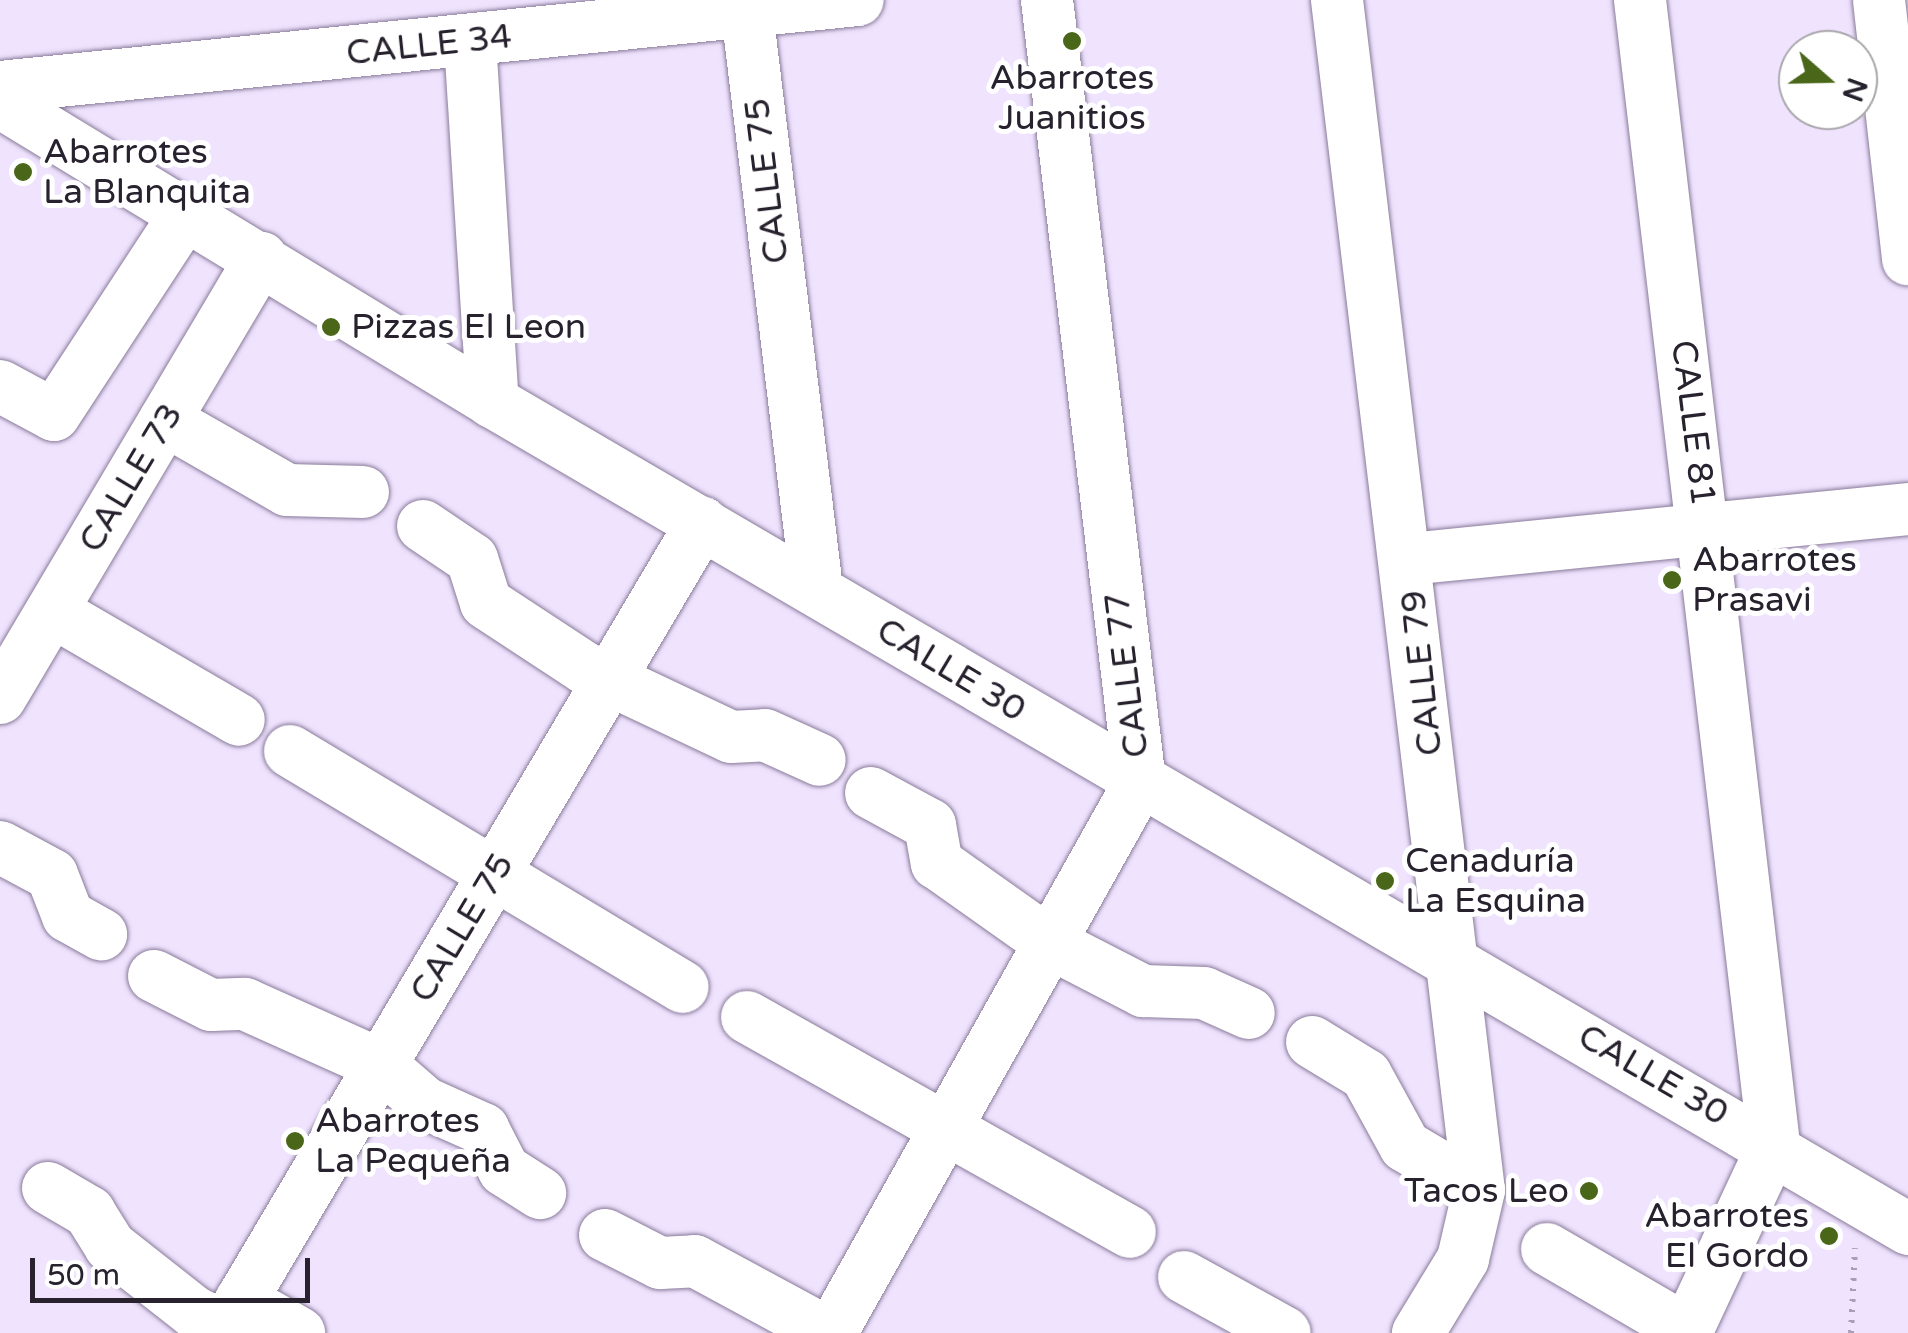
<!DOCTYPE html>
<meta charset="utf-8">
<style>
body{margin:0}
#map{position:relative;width:1908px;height:1333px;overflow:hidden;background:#efe3fe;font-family:"Varela Round",sans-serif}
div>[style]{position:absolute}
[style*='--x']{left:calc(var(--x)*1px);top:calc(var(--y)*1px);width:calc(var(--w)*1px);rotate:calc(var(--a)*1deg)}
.path>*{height:6px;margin-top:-3px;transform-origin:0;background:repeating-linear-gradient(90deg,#a99fb5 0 2.5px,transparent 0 10.5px)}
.roads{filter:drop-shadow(0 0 2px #897b9a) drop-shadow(0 0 2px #897b9a)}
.minor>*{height:52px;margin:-26px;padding:0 26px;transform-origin:26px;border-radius:26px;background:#fff}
.dots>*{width:28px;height:28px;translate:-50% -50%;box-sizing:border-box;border:5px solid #fff;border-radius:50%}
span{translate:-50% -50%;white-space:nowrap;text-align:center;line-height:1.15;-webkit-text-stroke:10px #fff;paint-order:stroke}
.street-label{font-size:35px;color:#27222e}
.poi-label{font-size:35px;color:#27222e}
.left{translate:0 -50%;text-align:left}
.right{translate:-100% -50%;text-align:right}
.north{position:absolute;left:1778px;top:30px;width:100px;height:100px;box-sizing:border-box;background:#fff;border:2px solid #a9a7ab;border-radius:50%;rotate:110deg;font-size:28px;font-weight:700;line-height:40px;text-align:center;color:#27222e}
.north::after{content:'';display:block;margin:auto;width:35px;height:45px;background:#496619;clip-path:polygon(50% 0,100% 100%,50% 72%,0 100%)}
.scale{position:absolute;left:30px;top:1258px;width:280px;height:45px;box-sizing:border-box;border:5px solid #27222e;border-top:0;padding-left:12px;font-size:30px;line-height:35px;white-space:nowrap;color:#27222e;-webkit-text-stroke:8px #fff;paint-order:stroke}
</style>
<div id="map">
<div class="path">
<div style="--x:1851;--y:1333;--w:85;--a:-87.3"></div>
</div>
<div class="roads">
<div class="minor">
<div style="--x:1337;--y:0;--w:1198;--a:83.2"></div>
<div style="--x:1479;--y:1190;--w:71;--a:103.1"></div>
<div style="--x:1463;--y:1259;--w:87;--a:121.3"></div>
<div style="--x:1640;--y:0;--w:1152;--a:83.32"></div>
<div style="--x:1774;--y:1144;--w:208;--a:115"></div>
<div style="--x:1879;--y:0;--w:261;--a:83.6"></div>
<div style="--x:747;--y:12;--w:582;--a:83.09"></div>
<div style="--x:470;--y:41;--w:362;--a:86.4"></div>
<div style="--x:0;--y:87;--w:862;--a:-5.79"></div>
<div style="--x:0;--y:102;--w:577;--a:31.32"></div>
<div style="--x:493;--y:402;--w:1639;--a:30.3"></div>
<div style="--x:0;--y:386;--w:61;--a:28.2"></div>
<div style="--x:54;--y:415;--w:239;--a:-56.8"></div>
<div style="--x:165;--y:420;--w:141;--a:29.8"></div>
<div style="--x:287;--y:490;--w:76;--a:1.5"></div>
<div style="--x:423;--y:526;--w:59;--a:34"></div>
<div style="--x:472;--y:559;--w:46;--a:72.3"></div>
<div style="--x:486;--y:603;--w:118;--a:33.3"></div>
<div style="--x:585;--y:668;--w:161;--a:25.3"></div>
<div style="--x:731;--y:737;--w:34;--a:-3"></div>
<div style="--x:765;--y:735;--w:60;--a:24.4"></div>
<div style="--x:1409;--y:559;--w:501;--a:-5.72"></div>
<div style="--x:52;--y:611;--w:216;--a:30.2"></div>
<div style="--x:0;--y:698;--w:512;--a:-59.32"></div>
<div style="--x:290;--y:751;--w:458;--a:31"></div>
<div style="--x:871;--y:793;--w:67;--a:28.5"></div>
<div style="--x:930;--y:825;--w:39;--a:80"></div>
<div style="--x:937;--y:863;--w:138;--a:35.3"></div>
<div style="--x:1050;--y:943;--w:105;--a:27.3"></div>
<div style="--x:1143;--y:991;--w:61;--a:1.9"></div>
<div style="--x:1204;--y:993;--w:49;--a:24"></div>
<div style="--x:0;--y:847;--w:59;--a:28.3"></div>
<div style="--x:52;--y:875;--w:44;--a:68.7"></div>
<div style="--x:68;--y:916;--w:38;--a:29"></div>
<div style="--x:154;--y:976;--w:64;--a:27"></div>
<div style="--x:211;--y:1005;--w:34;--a:-2"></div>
<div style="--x:245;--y:1004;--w:149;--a:24.2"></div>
<div style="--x:381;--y:1065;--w:58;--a:40.8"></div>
<div style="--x:425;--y:1103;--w:64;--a:24.1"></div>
<div style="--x:483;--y:1129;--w:46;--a:62.9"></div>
<div style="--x:504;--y:1170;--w:43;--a:32.6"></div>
<div style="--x:747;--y:1017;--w:439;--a:29.3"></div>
<div style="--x:1312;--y:1042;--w:63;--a:31.4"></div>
<div style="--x:1366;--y:1075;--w:81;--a:61.2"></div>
<div style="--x:1405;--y:1146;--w:86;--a:30.7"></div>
<div style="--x:48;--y:1188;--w:48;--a:30.3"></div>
<div style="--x:89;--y:1212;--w:40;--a:58"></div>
<div style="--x:110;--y:1246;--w:107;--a:38.2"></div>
<div style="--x:194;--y:1312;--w:34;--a:26"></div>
<div style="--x:605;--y:1235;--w:62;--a:27"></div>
<div style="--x:660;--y:1263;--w:35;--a:-3"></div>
<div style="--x:695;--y:1261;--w:151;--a:28.4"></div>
<div style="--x:1547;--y:1249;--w:161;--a:30.2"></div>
<div style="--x:1184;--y:1277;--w:115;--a:29"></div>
<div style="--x:241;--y:1300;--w:67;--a:29.6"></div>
<div style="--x:222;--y:1333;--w:942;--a:-59.35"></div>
<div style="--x:831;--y:1333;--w:632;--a:-60.72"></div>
<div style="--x:1140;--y:782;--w:788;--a:-96.78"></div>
</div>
</div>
<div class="dots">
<div style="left:1072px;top:41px;background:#496619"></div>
<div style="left:23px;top:172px;background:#496619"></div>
<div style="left:331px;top:327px;background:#496619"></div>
<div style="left:1672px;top:580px;background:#496619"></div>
<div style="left:1385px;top:881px;background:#496619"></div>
<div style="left:295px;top:1141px;background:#496619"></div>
<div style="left:1589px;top:1191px;background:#496619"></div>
<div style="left:1829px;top:1236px;background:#496619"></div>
</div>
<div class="street-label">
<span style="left:429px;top:45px;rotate:-6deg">CALLE 34</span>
<span style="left:767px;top:181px;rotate:-97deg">CALLE 75</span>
<span style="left:1693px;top:423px;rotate:83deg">CALLE 81</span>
<span style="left:131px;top:478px;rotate:-59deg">CALLE 73</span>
<span style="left:951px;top:670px;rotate:31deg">CALLE 30</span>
<span style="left:1422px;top:673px;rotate:-96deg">CALLE 79</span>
<span style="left:1127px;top:675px;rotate:-97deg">CALLE 77</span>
<span style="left:462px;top:928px;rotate:-59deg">CALLE 75</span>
<span style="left:1653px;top:1075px;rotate:30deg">CALLE 30</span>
</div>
<div class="poi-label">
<span style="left:1072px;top:98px">Abarrotes<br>Juanitios</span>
<span class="left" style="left:43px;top:172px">Abarrotes<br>La Blanquita</span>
<span class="left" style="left:351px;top:327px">Pizzas El Leon</span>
<span class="left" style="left:1692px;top:580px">Abarrotes<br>Prasavi</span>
<span class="left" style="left:1405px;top:881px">Cenaduría<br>La Esquina</span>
<span class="left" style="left:315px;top:1141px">Abarrotes<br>La Pequeña</span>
<span class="right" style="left:1569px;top:1191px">Tacos Leo</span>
<span class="right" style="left:1809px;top:1236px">Abarrotes<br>El Gordo</span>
</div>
<div class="north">N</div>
<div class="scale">50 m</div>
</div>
